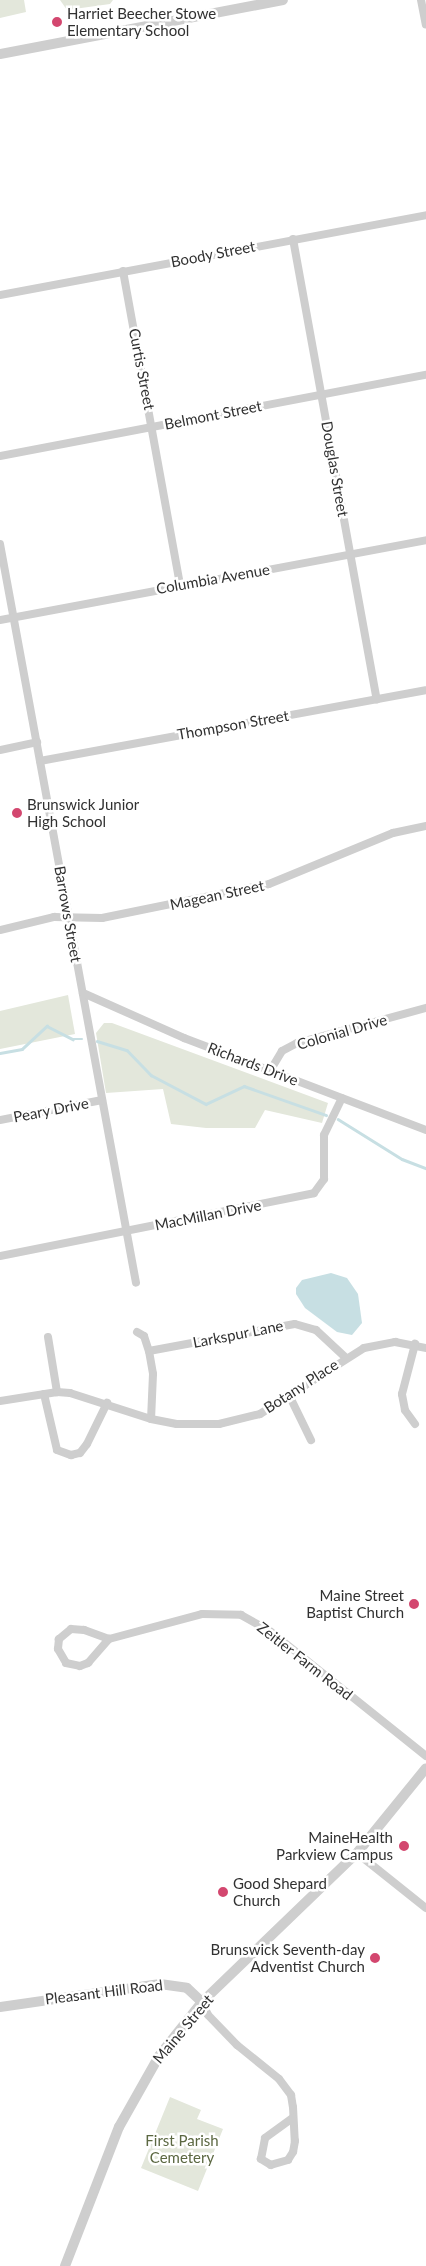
<!DOCTYPE html>
<style>
body{margin:0}
#map{position:relative;width:426px;height:2266px;overflow:hidden;background:#fff;font-family:Lato,sans-serif}
div>[style]{position:absolute}
[style*='--x']{left:calc(var(--x)*1px);top:calc(var(--y)*1px);width:calc(var(--w)*1px);rotate:calc(var(--a)*1deg)}
.green>*{inset:0;background:#e3e7db}
.water>*{inset:0;background:#c7dfe3}
.stream>*{height:2.5px;margin:-1.25px;padding:0 1.25px;transform-origin:1.25px;border-radius:1.25px;background:#c7dfe3}
.minor>*{height:8px;margin:-4px;padding:0 4px;transform-origin:4px;border-radius:4px;background:#cecece}
.tertiary>*{height:10px;margin:-5px;padding:0 5px;transform-origin:5px;border-radius:5px;background:#cecece}
.dots>*{width:14px;height:14px;translate:-50% -50%;box-sizing:border-box;border:2px solid #fff;border-radius:50%}
span{translate:-50% -50%;white-space:nowrap;text-align:center;line-height:1.15;-webkit-text-stroke:5px #fff;paint-order:stroke}
.poi-label{font-size:15px;color:#313131}
.left{translate:0 -50%;text-align:left}
.right{translate:-100% -50%;text-align:right}
.street-label{font-size:15px;color:#313131}
.park-label{font-size:15px;color:#5c6842}
</style>
<div id="map">
<div class="green">
<div style="clip-path:polygon(0 0,24px 0,26px 12px,0 18px)"></div>
<div style="clip-path:polygon(60px 0,113px 0,110px 4px,67px 10px)"></div>
<div style="clip-path:polygon(68px 995px,75px 1034px,0 1049px,0 1011px)"></div>
<div style="clip-path:polygon(104px 1023px,112px 1023px,328px 1103px,322px 1123px,265px 1110px,255px 1128px,206px 1128px,171px 1124px,163px 1089px,106px 1093px,96px 1033px)"></div>
<div style="clip-path:polygon(170px 2097px,201px 2110px,197px 2119px,223px 2129px,198px 2191px,141px 2168px)"></div>
</div>
<div class="water">
<div style="clip-path:polygon(331px 1273px,347px 1278px,358px 1294px,362px 1323px,352px 1335px,337px 1332px,305px 1308px,296px 1294px,296px 1288px,302px 1280px)"></div>
</div>
<div class="stream">
<div style="--x:97;--y:1041;--w:31;--a:17"></div>
<div style="--x:127;--y:1050;--w:35;--a:46"></div>
<div style="--x:151;--y:1075;--w:62;--a:27.8"></div>
<div style="--x:206;--y:1104;--w:42;--a:-25.3"></div>
<div style="--x:244;--y:1086;--w:87;--a:19.5"></div>
<div style="--x:0;--y:1053;--w:22;--a:-10"></div>
<div style="--x:22;--y:1049;--w:34;--a:-43"></div>
<div style="--x:47;--y:1026;--w:29;--a:27"></div>
<div style="--x:73;--y:1039;--w:9;--a:0"></div>
<div style="--x:338;--y:1119;--w:75;--a:32"></div>
<div style="--x:402;--y:1159;--w:26;--a:21"></div>
</div>
<div class="minor">
<div style="--x:421;--y:0;--w:25;--a:79"></div>
<div style="--x:293;--y:239;--w:468;--a:79.7"></div>
<div style="--x:123;--y:271;--w:319;--a:79.7"></div>
<div style="--x:0;--y:295;--w:433;--a:-10.6"></div>
<div style="--x:0;--y:456;--w:434;--a:-10.8"></div>
<div style="--x:0;--y:544;--w:751;--a:79.57"></div>
<div style="--x:0;--y:620;--w:433;--a:-10.6"></div>
<div style="--x:0;--y:750;--w:38;--a:-12"></div>
<div style="--x:40;--y:761;--w:392;--a:-10.4"></div>
<div style="--x:0;--y:930;--w:56;--a:-13.5"></div>
<div style="--x:54;--y:917;--w:48;--a:1.2"></div>
<div style="--x:102;--y:918;--w:170;--a:-11.5"></div>
<div style="--x:269;--y:884;--w:134;--a:-22.4"></div>
<div style="--x:393;--y:833;--w:34;--a:-12"></div>
<div style="--x:83;--y:993;--w:111;--a:24"></div>
<div style="--x:184;--y:1038;--w:259;--a:20.8"></div>
<div style="--x:270;--y:1071;--w:23;--a:-59"></div>
<div style="--x:282;--y:1051;--w:17;--a:-28"></div>
<div style="--x:297;--y:1043;--w:134;--a:-15.2"></div>
<div style="--x:0;--y:1120;--w:104;--a:-11.1"></div>
<div style="--x:0;--y:1256;--w:320;--a:-11.3"></div>
<div style="--x:314;--y:1193;--w:17;--a:-54"></div>
<div style="--x:324;--y:1179;--w:44;--a:-90"></div>
<div style="--x:324;--y:1135;--w:41;--a:-64.1"></div>
<div style="--x:137;--y:1332;--w:8;--a:30"></div>
<div style="--x:144;--y:1336;--w:16;--a:72"></div>
<div style="--x:149;--y:1351;--w:23;--a:80"></div>
<div style="--x:153;--y:1374;--w:45;--a:92.5"></div>
<div style="--x:48;--y:1337;--w:56;--a:80.7"></div>
<div style="--x:149;--y:1351;--w:148;--a:-10.5"></div>
<div style="--x:295;--y:1324;--w:22;--a:16"></div>
<div style="--x:316;--y:1330;--w:40;--a:43"></div>
<div style="--x:44;--y:1394;--w:57;--a:76.9"></div>
<div style="--x:57;--y:1450;--w:15;--a:20"></div>
<div style="--x:71;--y:1455;--w:9;--a:-13"></div>
<div style="--x:80;--y:1453;--w:11;--a:-52"></div>
<div style="--x:87;--y:1444;--w:46;--a:-64"></div>
<div style="--x:290;--y:1397;--w:48;--a:64"></div>
<div style="--x:0;--y:1401;--w:58;--a:-9"></div>
<div style="--x:57;--y:1392;--w:13;--a:4"></div>
<div style="--x:70;--y:1393;--w:85;--a:17.8"></div>
<div style="--x:151;--y:1419;--w:26;--a:11"></div>
<div style="--x:177;--y:1424;--w:42;--a:0"></div>
<div style="--x:219;--y:1424;--w:42;--a:-13.7"></div>
<div style="--x:260;--y:1414;--w:123;--a:-32.4"></div>
<div style="--x:364;--y:1348;--w:32;--a:-11"></div>
<div style="--x:395;--y:1342;--w:32;--a:11"></div>
<div style="--x:415;--y:1424;--w:17;--a:-126"></div>
<div style="--x:405;--y:1410;--w:16;--a:-101"></div>
<div style="--x:402;--y:1394;--w:52;--a:-75.4"></div>
<div style="--x:109;--y:1639;--w:27;--a:-160"></div>
<div style="--x:84;--y:1630;--w:13;--a:-176"></div>
<div style="--x:71;--y:1629;--w:16;--a:140"></div>
<div style="--x:59;--y:1639;--w:10;--a:96"></div>
<div style="--x:58;--y:1649;--w:16;--a:60"></div>
<div style="--x:66;--y:1663;--w:14;--a:12"></div>
<div style="--x:80;--y:1666;--w:9;--a:-21"></div>
<div style="--x:88;--y:1663;--w:32;--a:-49"></div>
<div style="--x:109;--y:1639;--w:96;--a:-15"></div>
<div style="--x:202;--y:1614;--w:39;--a:1"></div>
<div style="--x:241;--y:1615;--w:33;--a:29"></div>
<div style="--x:270;--y:1631;--w:200;--a:38.7"></div>
<div style="--x:357;--y:1853;--w:88;--a:38.6"></div>
<div style="--x:202;--y:2002;--w:14;--a:65"></div>
<div style="--x:208;--y:2015;--w:42;--a:46"></div>
<div style="--x:237;--y:2045;--w:54;--a:39"></div>
<div style="--x:279;--y:2079;--w:20;--a:53"></div>
<div style="--x:291;--y:2095;--w:12;--a:81"></div>
<div style="--x:293;--y:2107;--w:34;--a:87"></div>
<div style="--x:295;--y:2141;--w:11;--a:100"></div>
<div style="--x:293;--y:2152;--w:9;--a:122"></div>
<div style="--x:288;--y:2160;--w:18;--a:164"></div>
<div style="--x:271;--y:2165;--w:12;--a:-149"></div>
<div style="--x:261;--y:2159;--w:21;--a:-79"></div>
<div style="--x:265;--y:2138;--w:34;--a:-36"></div>
</div>
<div class="tertiary">
<div style="--x:0;--y:54;--w:288;--a:-10.8"></div>
<div style="--x:0;--y:2007;--w:162;--a:-8.2"></div>
<div style="--x:160;--y:1984;--w:27;--a:8"></div>
<div style="--x:187;--y:1988;--w:21;--a:43"></div>
<div style="--x:65;--y:2266;--w:149;--a:-68.8"></div>
<div style="--x:119;--y:2127;--w:81;--a:-60.6"></div>
<div style="--x:159;--y:2056;--w:69;--a:-51.5"></div>
<div style="--x:202;--y:2002;--w:215;--a:-43.9"></div>
<div style="--x:357;--y:1853;--w:109;--a:-50.9"></div>
</div>
<div class="dots">
<div style="left:57px;top:22px;background:#d3476f"></div>
<div style="left:17px;top:813px;background:#d3476f"></div>
<div style="left:414px;top:1604px;background:#d3476f"></div>
<div style="left:404px;top:1846px;background:#d3476f"></div>
<div style="left:223px;top:1892px;background:#d3476f"></div>
<div style="left:375px;top:1958px;background:#d3476f"></div>
</div>
<div class="poi-label">
<span class="left" style="left:67px;top:22px">Harriet Beecher Stowe<br>Elementary School</span>
<span class="left" style="left:27px;top:813px">Brunswick Junior<br>High School</span>
<span class="right" style="left:404px;top:1604px">Maine Street<br>Baptist Church</span>
<span class="right" style="left:393px;top:1846px">MaineHealth<br>Parkview Campus</span>
<span class="left" style="left:233px;top:1892px">Good Shepard<br>Church</span>
<span class="right" style="left:365px;top:1958px">Brunswick Seventh-day<br>Adventist Church</span>
</div>
<div class="street-label">
<span style="left:213px;top:254px;rotate:-11deg">Boody Street</span>
<span style="left:142px;top:369px;rotate:79deg">Curtis Street</span>
<span style="left:213px;top:415px;rotate:-11deg">Belmont Street</span>
<span style="left:335px;top:469px;rotate:80deg">Douglas Street</span>
<span style="left:213px;top:579px;rotate:-10deg">Columbia Avenue</span>
<span style="left:233px;top:725px;rotate:-10deg">Thompson Street</span>
<span style="left:217px;top:895px;rotate:-12deg">Magean Street</span>
<span style="left:68px;top:914px;rotate:80deg">Barrows Street</span>
<span style="left:342px;top:1032px;rotate:-16deg">Colonial Drive</span>
<span style="left:253px;top:1064px;rotate:21deg">Richards Drive</span>
<span style="left:51px;top:1110px;rotate:-11deg">Peary Drive</span>
<span style="left:208px;top:1215px;rotate:-11deg">MacMillan Drive</span>
<span style="left:238px;top:1334px;rotate:-11deg">Larkspur Lane</span>
<span style="left:301px;top:1386px;rotate:-33deg">Botany Place</span>
<span style="left:305px;top:1661px;rotate:38deg">Zeitler Farm Road</span>
<span style="left:104px;top:1992px;rotate:-7deg">Pleasant Hill Road</span>
<span style="left:183px;top:2029px;rotate:-50deg">Maine Street</span>
</div>
<div class="park-label">
<span style="left:182px;top:2149px">First Parish<br>Cemetery</span>
</div>
</div>
